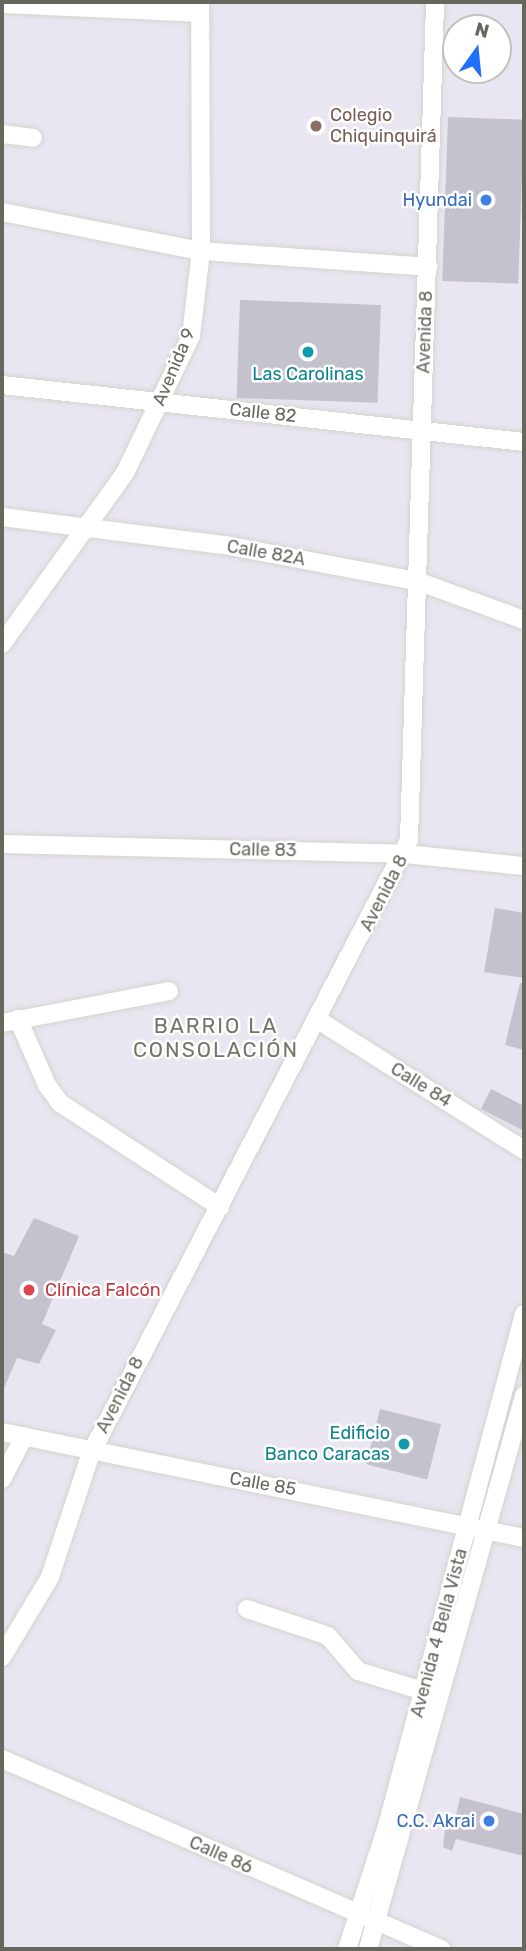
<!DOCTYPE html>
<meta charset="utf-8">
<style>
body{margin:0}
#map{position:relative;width:526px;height:1951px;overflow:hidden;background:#e9e5f1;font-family:Rubik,sans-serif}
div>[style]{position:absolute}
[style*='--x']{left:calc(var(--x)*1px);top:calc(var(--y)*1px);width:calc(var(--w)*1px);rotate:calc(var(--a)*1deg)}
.building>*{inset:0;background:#c4c2cc;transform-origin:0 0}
.roads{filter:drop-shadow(0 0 2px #d3d5ce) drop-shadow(0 0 2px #d3d5ce)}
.minor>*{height:18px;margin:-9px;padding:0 9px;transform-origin:9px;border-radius:9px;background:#fff}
.dots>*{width:19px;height:19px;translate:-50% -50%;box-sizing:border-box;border:4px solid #fff;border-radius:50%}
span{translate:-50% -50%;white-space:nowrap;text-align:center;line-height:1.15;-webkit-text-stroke:5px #fff;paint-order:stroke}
.education-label{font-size:18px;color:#785e54}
.left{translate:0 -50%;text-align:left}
.shop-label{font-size:18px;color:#366cbe}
.right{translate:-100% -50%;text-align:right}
.street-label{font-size:18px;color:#66675d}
.culture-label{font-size:18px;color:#0d838f}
.health-label{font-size:18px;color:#be3a42}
.quarter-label{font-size:21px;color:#747469;letter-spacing:2px}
.frame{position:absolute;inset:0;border:4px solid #66675d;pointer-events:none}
.north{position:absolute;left:442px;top:14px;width:70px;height:70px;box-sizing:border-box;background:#fff;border:2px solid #c2c2be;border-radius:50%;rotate:15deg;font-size:19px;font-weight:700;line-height:28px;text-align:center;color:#66675d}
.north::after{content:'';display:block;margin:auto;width:24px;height:32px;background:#2170fb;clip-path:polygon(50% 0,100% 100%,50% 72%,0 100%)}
</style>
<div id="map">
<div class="building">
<div style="left:448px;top:117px;width:76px;height:164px;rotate:2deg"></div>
<div style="left:240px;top:300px;width:141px;height:98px;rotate:2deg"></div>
<div style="clip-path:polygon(495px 908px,524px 913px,524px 978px,484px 972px)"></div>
<div style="clip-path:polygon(520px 983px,524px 984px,524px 1050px,505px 1045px)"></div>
<div style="clip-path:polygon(491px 1089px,524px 1106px,524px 1131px,481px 1109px)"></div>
<div style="clip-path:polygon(34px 1218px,79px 1236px,42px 1324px,56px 1330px,39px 1364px,17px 1358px,2px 1393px,2px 1252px,14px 1256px)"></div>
<div style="left:380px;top:1409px;width:63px;height:57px;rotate:14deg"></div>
<div style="clip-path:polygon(460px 1797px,524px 1814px,524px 1856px,456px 1839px,452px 1851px,443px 1847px,445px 1829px,453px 1829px)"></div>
</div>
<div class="roads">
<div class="minor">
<div style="--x:2;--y:4;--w:197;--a:2.6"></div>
<div style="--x:2;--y:134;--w:31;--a:7"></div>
<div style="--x:2;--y:212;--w:203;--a:11.1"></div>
<div style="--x:201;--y:251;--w:228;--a:4"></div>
<div style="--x:2;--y:385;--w:525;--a:6.23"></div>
<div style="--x:2;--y:517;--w:225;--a:7.2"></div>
<div style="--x:225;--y:545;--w:198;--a:10.7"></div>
<div style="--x:420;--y:582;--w:111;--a:20.1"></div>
<div style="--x:2;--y:644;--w:211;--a:-54.3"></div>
<div style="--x:125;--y:473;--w:152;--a:-64.3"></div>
<div style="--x:191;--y:336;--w:86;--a:-83.3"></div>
<div style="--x:201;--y:251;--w:249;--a:-90.2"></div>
<div style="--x:2;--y:844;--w:403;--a:1.4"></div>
<div style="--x:405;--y:854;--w:120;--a:5.8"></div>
<div style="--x:18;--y:1019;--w:72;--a:66.3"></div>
<div style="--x:47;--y:1085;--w:22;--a:54"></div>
<div style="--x:60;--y:1103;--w:191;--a:33"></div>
<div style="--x:318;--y:1020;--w:244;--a:32.3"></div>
<div style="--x:2;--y:1023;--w:170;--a:-10.8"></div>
<div style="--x:2;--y:1432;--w:533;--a:11.48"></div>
<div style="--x:2;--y:1479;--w:47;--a:-62.4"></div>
<div style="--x:247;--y:1609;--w:85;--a:18.4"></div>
<div style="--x:328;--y:1636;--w:46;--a:49.4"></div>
<div style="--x:358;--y:1671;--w:68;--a:17.1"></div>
<div style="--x:2;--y:1657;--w:93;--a:-59"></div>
<div style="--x:50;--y:1577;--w:131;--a:-71.7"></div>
<div style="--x:91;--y:1453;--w:691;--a:-62.58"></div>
<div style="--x:409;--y:840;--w:838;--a:-88.22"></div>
<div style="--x:2;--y:1759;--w:479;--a:23.4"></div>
<div style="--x:347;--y:1949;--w:129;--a:-72"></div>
<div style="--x:387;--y:1826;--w:530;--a:-75.02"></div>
<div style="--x:368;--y:1949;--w:575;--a:-74.25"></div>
</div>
</div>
<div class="dots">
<div style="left:316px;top:126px;background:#8d6e63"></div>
<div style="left:486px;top:200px;background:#3f7fe0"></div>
<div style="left:308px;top:352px;background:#0f9aa8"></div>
<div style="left:29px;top:1290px;background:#e0444e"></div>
<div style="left:404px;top:1444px;background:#0f9aa8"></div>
<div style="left:489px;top:1821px;background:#3f7fe0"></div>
</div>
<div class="education-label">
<span class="left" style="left:330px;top:126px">Colegio<br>Chiquinquirá</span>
</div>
<div class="shop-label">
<span class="right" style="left:472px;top:200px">Hyundai</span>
<span class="right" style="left:475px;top:1821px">C.C. Akrai</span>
</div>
<div class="street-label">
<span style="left:425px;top:332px;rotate:-88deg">Avenida 8</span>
<span style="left:174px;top:367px;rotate:-67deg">Avenida 9</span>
<span style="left:263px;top:413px;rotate:6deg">Calle 82</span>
<span style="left:266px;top:553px;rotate:10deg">Calle 82A</span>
<span style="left:263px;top:850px;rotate:1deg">Calle 83</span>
<span style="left:384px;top:893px;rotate:-63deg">Avenida 8</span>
<span style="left:421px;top:1085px;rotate:32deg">Calle 84</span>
<span style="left:120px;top:1395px;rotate:-63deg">Avenida 8</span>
<span style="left:263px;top:1484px;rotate:10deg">Calle 85</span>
<span style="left:439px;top:1633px;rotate:-75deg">Avenida 4 Bella Vista</span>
<span style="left:221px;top:1855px;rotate:24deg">Calle 86</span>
</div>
<div class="culture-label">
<span style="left:308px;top:374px">Las Carolinas</span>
<span class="right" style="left:390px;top:1444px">Edificio<br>Banco Caracas</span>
</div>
<div class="health-label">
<span class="left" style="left:45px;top:1290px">Clínica Falcón</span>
</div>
<div class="quarter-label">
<span style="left:216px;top:1038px">BARRIO LA<br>CONSOLACIÓN</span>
</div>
<div class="frame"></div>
<div class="north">N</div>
</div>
